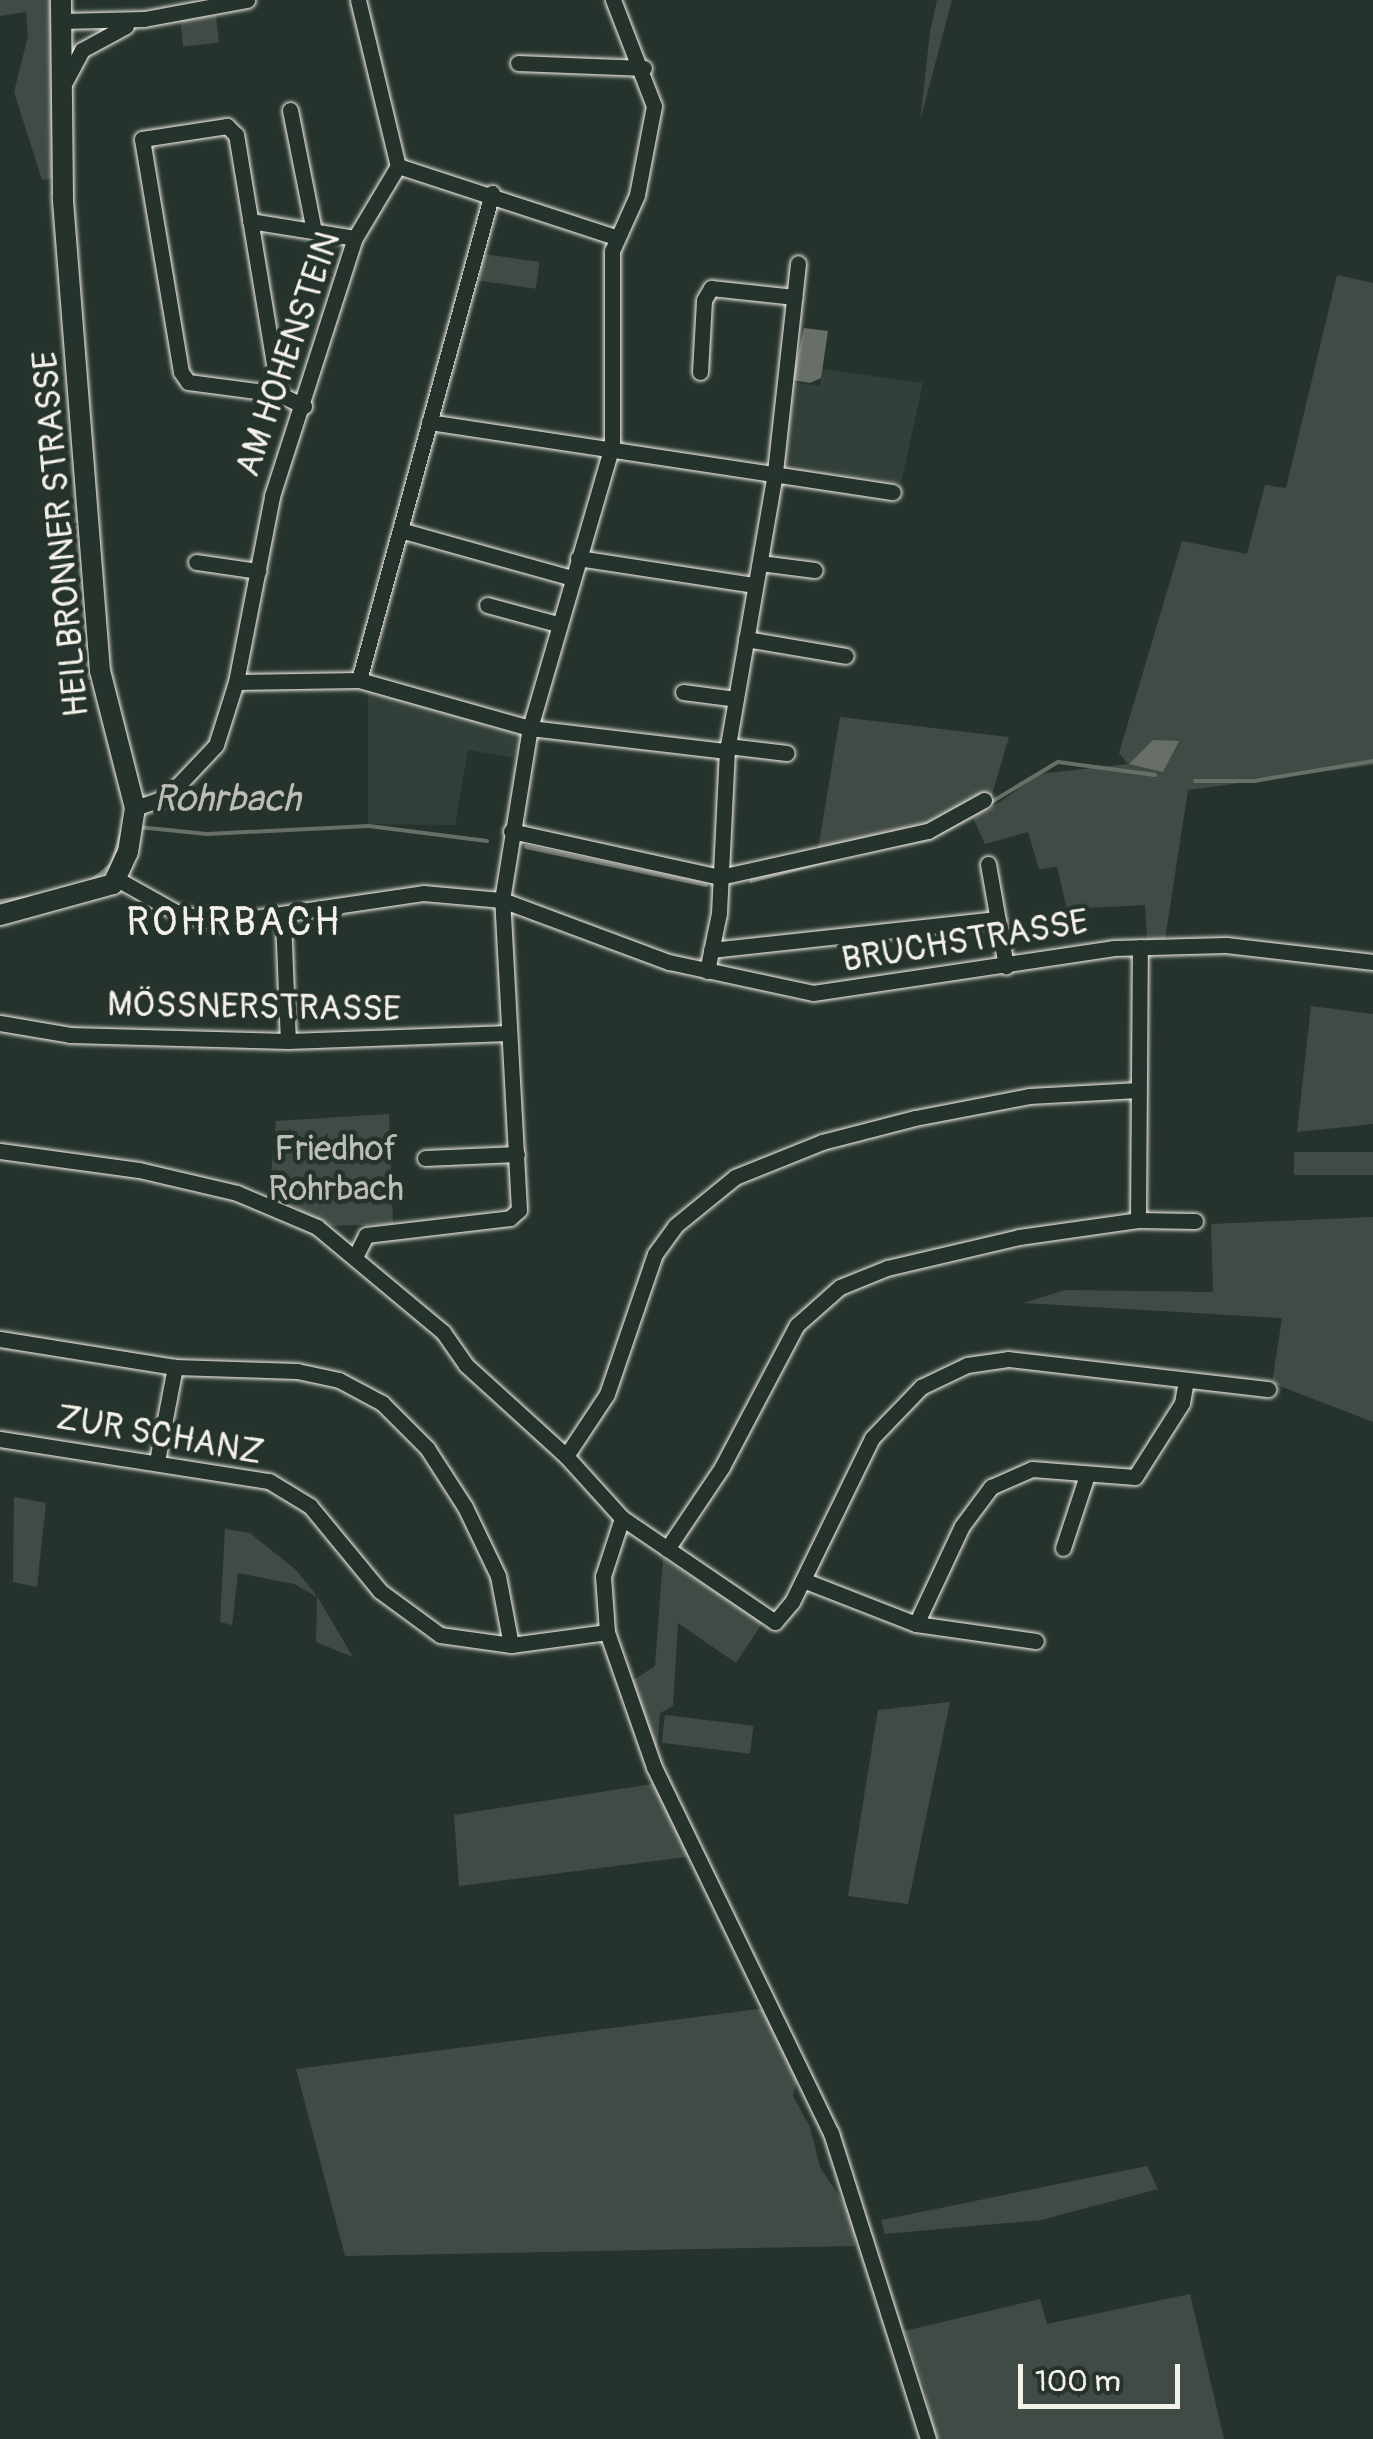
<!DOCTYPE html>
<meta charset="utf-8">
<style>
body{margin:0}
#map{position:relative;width:1373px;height:2439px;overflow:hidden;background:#26332d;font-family:Pangolin,sans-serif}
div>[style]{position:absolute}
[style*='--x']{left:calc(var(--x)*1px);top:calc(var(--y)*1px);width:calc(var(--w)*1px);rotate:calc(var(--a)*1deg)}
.built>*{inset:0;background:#333f39}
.green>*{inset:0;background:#414b45;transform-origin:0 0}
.water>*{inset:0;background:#676f68}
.stream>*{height:4px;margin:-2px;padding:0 2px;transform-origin:2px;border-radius:2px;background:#676f68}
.roads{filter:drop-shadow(0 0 2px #f4f1e8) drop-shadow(0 0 2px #f4f1e8)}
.minor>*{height:15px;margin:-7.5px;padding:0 7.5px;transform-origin:7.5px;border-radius:7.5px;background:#26332d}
.major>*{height:20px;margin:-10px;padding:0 10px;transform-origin:10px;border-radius:10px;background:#26332d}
span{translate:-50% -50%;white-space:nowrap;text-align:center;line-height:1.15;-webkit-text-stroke:9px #26332d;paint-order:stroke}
.street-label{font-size:35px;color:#f4f1e8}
.park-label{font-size:35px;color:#bebfb7}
.water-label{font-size:38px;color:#bcbdb5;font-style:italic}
.quarter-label{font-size:40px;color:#f4f1e8;letter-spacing:2.5px}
.scale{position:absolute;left:1018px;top:2364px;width:162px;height:45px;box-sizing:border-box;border:5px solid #f4f1e8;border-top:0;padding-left:12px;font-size:30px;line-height:35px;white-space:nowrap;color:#f4f1e8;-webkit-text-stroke:8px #26332d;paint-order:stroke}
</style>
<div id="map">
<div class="built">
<div style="clip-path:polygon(822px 369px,923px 383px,901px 483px,783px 463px,792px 382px,820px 386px)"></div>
<div style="clip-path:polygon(368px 689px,520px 735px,515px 758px,468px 750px,455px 825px,368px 824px)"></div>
</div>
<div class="green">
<div style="clip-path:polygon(0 0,50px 0,53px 179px,42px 180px,14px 92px,28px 36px,26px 12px,0 16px)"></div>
<div style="clip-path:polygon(937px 0,952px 0,920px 121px,930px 32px)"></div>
<div style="left:216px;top:15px;width:28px;height:36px;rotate:84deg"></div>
<div style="left:483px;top:254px;width:57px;height:27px;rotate:8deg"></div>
<div style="clip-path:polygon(1337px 275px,1373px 283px,1373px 765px,1188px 790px,1165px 939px,1147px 940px,1145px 905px,1067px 909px,1057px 867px,1039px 869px,1028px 832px,985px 844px,973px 818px,928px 842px,816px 861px,840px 717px,1009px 737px,987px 811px,1039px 774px,1128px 764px,1119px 753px,1182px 541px,1247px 554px,1265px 485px,1286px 488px)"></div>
<div style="clip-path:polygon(1311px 1006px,1373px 1014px,1373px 1124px,1297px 1132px)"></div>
<div style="clip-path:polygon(389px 1114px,393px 1224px,332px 1226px,308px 1217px,270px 1187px,276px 1121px)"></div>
<div style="left:1373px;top:1152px;width:23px;height:79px;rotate:90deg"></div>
<div style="clip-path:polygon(1373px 1217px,1373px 1422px,1272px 1383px,1282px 1318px,1024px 1303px,1065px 1290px,1213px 1292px,1211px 1224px)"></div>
<div style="clip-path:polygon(14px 1497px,46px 1503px,37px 1587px,13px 1582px)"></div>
<div style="clip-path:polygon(225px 1529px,250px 1533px,296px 1570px,317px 1596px,353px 1657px,316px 1642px,317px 1597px,294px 1584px,238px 1573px,232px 1625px,220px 1622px)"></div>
<div style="clip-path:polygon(663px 1558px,763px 1622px,736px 1663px,678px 1623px,673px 1706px,660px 1713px,656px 1763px,632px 1681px,655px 1666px)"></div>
<div style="clip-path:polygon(950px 1702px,908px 1904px,848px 1896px,878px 1710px)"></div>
<div style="left:665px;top:1715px;width:89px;height:28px;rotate:7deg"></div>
<div style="clip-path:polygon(665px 1782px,702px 1855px,459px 1886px,454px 1815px)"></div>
<div style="clip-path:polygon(774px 2007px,801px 2066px,793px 2096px,810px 2127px,820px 2167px,855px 2220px,855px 2246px,345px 2256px,296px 2069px)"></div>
<div style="clip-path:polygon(1147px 2166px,1158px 2189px,1041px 2220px,885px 2234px,881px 2220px)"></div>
<div style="clip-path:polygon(1190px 2294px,1224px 2439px,934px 2439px,925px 2389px,904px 2331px,1040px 2299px,1047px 2324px)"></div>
</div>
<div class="water">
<div style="clip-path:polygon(804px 328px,828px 331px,821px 378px,810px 383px,792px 380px)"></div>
<div style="clip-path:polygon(1153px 740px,1179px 741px,1163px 772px,1129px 764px)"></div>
</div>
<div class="stream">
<div style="--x:1195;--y:781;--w:59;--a:0"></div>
<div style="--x:1254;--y:781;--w:121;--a:-9.5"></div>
<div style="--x:988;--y:804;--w:82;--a:-31"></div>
<div style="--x:1058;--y:762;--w:98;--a:7.6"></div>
<div style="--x:138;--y:827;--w:69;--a:5.8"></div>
<div style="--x:207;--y:834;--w:162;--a:-2.8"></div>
<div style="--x:369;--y:826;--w:119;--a:7.2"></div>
<div style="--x:941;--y:832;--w:40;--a:-29.7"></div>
<div style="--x:526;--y:847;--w:184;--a:11.9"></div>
<div style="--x:93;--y:880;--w:25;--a:-40"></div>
<div style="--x:112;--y:864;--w:39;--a:-73"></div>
<div style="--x:751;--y:881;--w:82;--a:-14.9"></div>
<div style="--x:0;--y:901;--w:31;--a:-7"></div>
</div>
<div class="roads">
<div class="minor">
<div style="--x:358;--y:0;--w:171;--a:76.5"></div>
<div style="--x:398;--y:166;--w:231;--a:18.1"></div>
<div style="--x:61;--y:21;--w:83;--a:-1.4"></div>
<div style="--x:144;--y:19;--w:105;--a:-10.5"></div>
<div style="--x:518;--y:63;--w:126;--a:2.3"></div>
<div style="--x:65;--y:82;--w:36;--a:-62"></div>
<div style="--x:82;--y:50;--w:50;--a:-28.6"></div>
<div style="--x:290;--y:110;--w:123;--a:78.8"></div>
<div style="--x:250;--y:221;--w:106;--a:9.2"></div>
<div style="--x:700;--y:372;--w:72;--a:-86.8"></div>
<div style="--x:704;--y:300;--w:14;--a:-60"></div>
<div style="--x:711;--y:288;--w:84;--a:6.1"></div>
<div style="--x:279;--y:394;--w:263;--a:-99.4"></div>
<div style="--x:236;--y:135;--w:13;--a:-135"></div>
<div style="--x:227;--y:126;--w:86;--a:171.3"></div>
<div style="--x:142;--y:139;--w:236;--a:80.5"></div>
<div style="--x:181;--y:372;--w:12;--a:55"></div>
<div style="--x:188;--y:382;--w:92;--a:7.5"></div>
<div style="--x:279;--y:394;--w:28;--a:26"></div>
<div style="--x:429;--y:422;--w:469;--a:8.6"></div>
<div style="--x:400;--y:530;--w:179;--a:15.6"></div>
<div style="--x:578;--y:558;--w:179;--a:8.7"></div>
<div style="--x:196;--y:562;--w:63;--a:8.3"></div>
<div style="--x:760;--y:563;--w:55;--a:7.3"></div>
<div style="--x:487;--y:605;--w:73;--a:15.2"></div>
<div style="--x:746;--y:639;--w:101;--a:9.6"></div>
<div style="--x:359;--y:680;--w:505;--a:-74.72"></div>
<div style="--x:236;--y:682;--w:123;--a:-0.9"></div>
<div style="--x:359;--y:680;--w:178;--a:15.7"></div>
<div style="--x:530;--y:728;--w:198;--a:6.7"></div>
<div style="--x:683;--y:692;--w:53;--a:7.5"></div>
<div style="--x:728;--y:746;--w:59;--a:6.8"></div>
<div style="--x:135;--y:808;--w:34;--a:-19"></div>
<div style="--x:167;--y:797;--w:71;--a:-46.7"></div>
<div style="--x:216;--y:745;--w:66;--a:-72.4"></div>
<div style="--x:236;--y:682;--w:189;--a:-79"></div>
<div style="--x:272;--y:496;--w:271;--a:-72.2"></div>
<div style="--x:355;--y:238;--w:84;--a:-59.2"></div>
<div style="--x:511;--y:831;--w:214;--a:12.4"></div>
<div style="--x:720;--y:877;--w:213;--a:-12.5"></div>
<div style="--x:928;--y:831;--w:64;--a:-29"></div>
<div style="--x:988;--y:864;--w:104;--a:80"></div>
<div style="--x:117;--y:879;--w:68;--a:29.2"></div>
<div style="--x:176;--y:912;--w:45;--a:14"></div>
<div style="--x:220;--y:923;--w:205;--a:-8.4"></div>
<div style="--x:423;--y:893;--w:79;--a:5.1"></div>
<div style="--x:502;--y:900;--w:178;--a:20.4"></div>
<div style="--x:669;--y:962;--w:147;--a:12.1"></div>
<div style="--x:813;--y:993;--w:303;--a:-8.5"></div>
<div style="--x:1113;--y:948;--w:113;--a:-1.5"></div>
<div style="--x:1226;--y:945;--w:148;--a:6.6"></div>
<div style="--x:283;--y:918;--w:123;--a:87.7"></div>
<div style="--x:711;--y:950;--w:288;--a:-6.2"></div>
<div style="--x:707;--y:971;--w:59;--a:-78.3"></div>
<div style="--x:719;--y:913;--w:162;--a:-87.2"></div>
<div style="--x:727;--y:751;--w:283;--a:-80.2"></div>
<div style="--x:775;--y:472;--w:210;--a:-83.7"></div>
<div style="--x:0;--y:1023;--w:71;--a:9.7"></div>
<div style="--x:70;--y:1035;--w:218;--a:1.6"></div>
<div style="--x:288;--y:1041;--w:221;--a:-2.1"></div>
<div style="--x:0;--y:1151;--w:140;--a:7.8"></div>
<div style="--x:139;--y:1170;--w:101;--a:13.2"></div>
<div style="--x:237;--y:1193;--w:87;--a:23"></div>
<div style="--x:317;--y:1227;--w:164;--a:39.8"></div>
<div style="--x:443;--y:1332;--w:40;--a:55.1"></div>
<div style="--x:466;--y:1365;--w:135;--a:42.3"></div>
<div style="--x:566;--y:1456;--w:84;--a:47.9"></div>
<div style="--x:622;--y:1518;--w:185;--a:34.2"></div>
<div style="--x:775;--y:1622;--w:26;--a:-50"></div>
<div style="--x:792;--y:1602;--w:182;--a:-64"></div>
<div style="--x:872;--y:1438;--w:71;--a:-46.1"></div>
<div style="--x:921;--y:1387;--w:51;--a:-25.6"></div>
<div style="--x:967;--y:1365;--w:41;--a:-8.3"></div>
<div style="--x:1008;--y:1359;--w:262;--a:6.6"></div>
<div style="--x:425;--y:1158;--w:92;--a:-2.5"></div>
<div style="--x:1138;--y:1220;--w:273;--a:-89.6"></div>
<div style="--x:356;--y:1255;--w:22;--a:-63"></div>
<div style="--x:366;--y:1235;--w:145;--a:-6.7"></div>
<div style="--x:510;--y:1218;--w:12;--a:-42"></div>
<div style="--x:519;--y:1210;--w:310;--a:-93.1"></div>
<div style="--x:502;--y:900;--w:174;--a:-80.8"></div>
<div style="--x:530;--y:728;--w:295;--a:-73.8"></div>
<div style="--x:612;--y:445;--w:194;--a:-90"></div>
<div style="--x:612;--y:251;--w:61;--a:-65.9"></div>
<div style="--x:637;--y:195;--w:91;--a:-79.2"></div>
<div style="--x:654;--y:106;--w:114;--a:-111.1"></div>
<div style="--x:0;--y:1339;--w:177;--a:9.1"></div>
<div style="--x:175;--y:1367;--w:122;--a:1.9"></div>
<div style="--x:297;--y:1371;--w:43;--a:12.1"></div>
<div style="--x:339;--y:1380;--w:49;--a:28.1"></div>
<div style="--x:382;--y:1403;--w:64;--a:45"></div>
<div style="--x:427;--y:1448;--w:70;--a:57.2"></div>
<div style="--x:465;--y:1507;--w:76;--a:64.4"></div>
<div style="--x:498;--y:1576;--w:70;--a:79.3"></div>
<div style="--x:0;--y:1439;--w:272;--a:8.9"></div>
<div style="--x:269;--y:1481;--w:48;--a:31.4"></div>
<div style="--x:310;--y:1506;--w:110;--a:50.5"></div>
<div style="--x:380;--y:1591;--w:74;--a:36.3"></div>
<div style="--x:440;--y:1635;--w:72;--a:8"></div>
<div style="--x:511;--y:1645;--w:97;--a:-7.7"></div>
<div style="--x:566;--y:1456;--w:74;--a:-56.5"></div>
<div style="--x:607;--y:1394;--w:148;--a:-71.1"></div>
<div style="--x:655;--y:1254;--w:34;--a:-54"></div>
<div style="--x:675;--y:1226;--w:77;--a:-39.2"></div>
<div style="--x:735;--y:1177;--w:94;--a:-21.9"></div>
<div style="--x:822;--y:1142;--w:96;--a:-14.5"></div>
<div style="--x:915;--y:1118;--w:116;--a:-10.9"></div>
<div style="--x:1029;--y:1096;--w:109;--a:-3.2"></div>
<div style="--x:157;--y:1461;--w:96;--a:-79.2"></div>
<div style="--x:622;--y:1518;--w:61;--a:108.1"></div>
<div style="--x:603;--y:1576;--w:56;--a:85.9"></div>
<div style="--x:607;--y:1632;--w:143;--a:70.8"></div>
<div style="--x:654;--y:1767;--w:407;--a:64.2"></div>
<div style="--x:831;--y:2133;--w:321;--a:72.4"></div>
<div style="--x:1063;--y:1548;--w:77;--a:-71.8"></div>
<div style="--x:667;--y:1549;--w:99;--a:-56.1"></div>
<div style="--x:722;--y:1467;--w:161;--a:-62.2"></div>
<div style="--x:797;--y:1325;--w:57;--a:-41.5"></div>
<div style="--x:840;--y:1287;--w:51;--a:-22"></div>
<div style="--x:887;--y:1268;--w:136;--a:-13.2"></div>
<div style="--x:1019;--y:1237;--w:120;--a:-8.1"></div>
<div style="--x:1138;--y:1220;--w:57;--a:1"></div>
<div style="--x:803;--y:1580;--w:121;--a:21.3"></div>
<div style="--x:916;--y:1624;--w:121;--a:8.1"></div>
<div style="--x:916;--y:1624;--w:108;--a:-64.9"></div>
<div style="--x:962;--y:1526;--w:49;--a:-53.4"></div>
<div style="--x:991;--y:1487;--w:45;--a:-23.7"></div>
<div style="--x:1032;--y:1469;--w:103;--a:4.4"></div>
<div style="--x:1135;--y:1477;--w:88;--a:-57.6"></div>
<div style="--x:1182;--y:1403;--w:23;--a:-80"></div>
</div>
<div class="major">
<div style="--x:0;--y:915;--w:117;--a:-15.3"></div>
<div style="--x:113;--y:884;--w:35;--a:-65"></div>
<div style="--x:128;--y:852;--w:45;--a:-81"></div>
<div style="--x:135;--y:808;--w:141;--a:-104.3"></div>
<div style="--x:100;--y:671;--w:476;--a:-94.5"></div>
<div style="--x:63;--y:196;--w:196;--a:-90.6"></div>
</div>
</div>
<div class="street-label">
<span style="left:288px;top:354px;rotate:-71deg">AM HOHENSTEIN</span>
<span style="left:61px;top:534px;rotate:-95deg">HEILBRONNER STRASSE</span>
<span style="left:965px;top:941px;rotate:-9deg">BRUCHSTRASSE</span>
<span style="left:254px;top:1007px;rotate:1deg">MÖSSNERSTRASSE</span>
<span style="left:160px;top:1435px;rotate:10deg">ZUR SCHANZ</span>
</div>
<div class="park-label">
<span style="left:336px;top:1169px">Friedhof<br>Rohrbach</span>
</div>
<div class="water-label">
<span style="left:227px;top:800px">Rohrbach</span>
</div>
<div class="quarter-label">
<span style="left:234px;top:923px">ROHRBACH</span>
</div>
<div class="scale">100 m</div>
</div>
